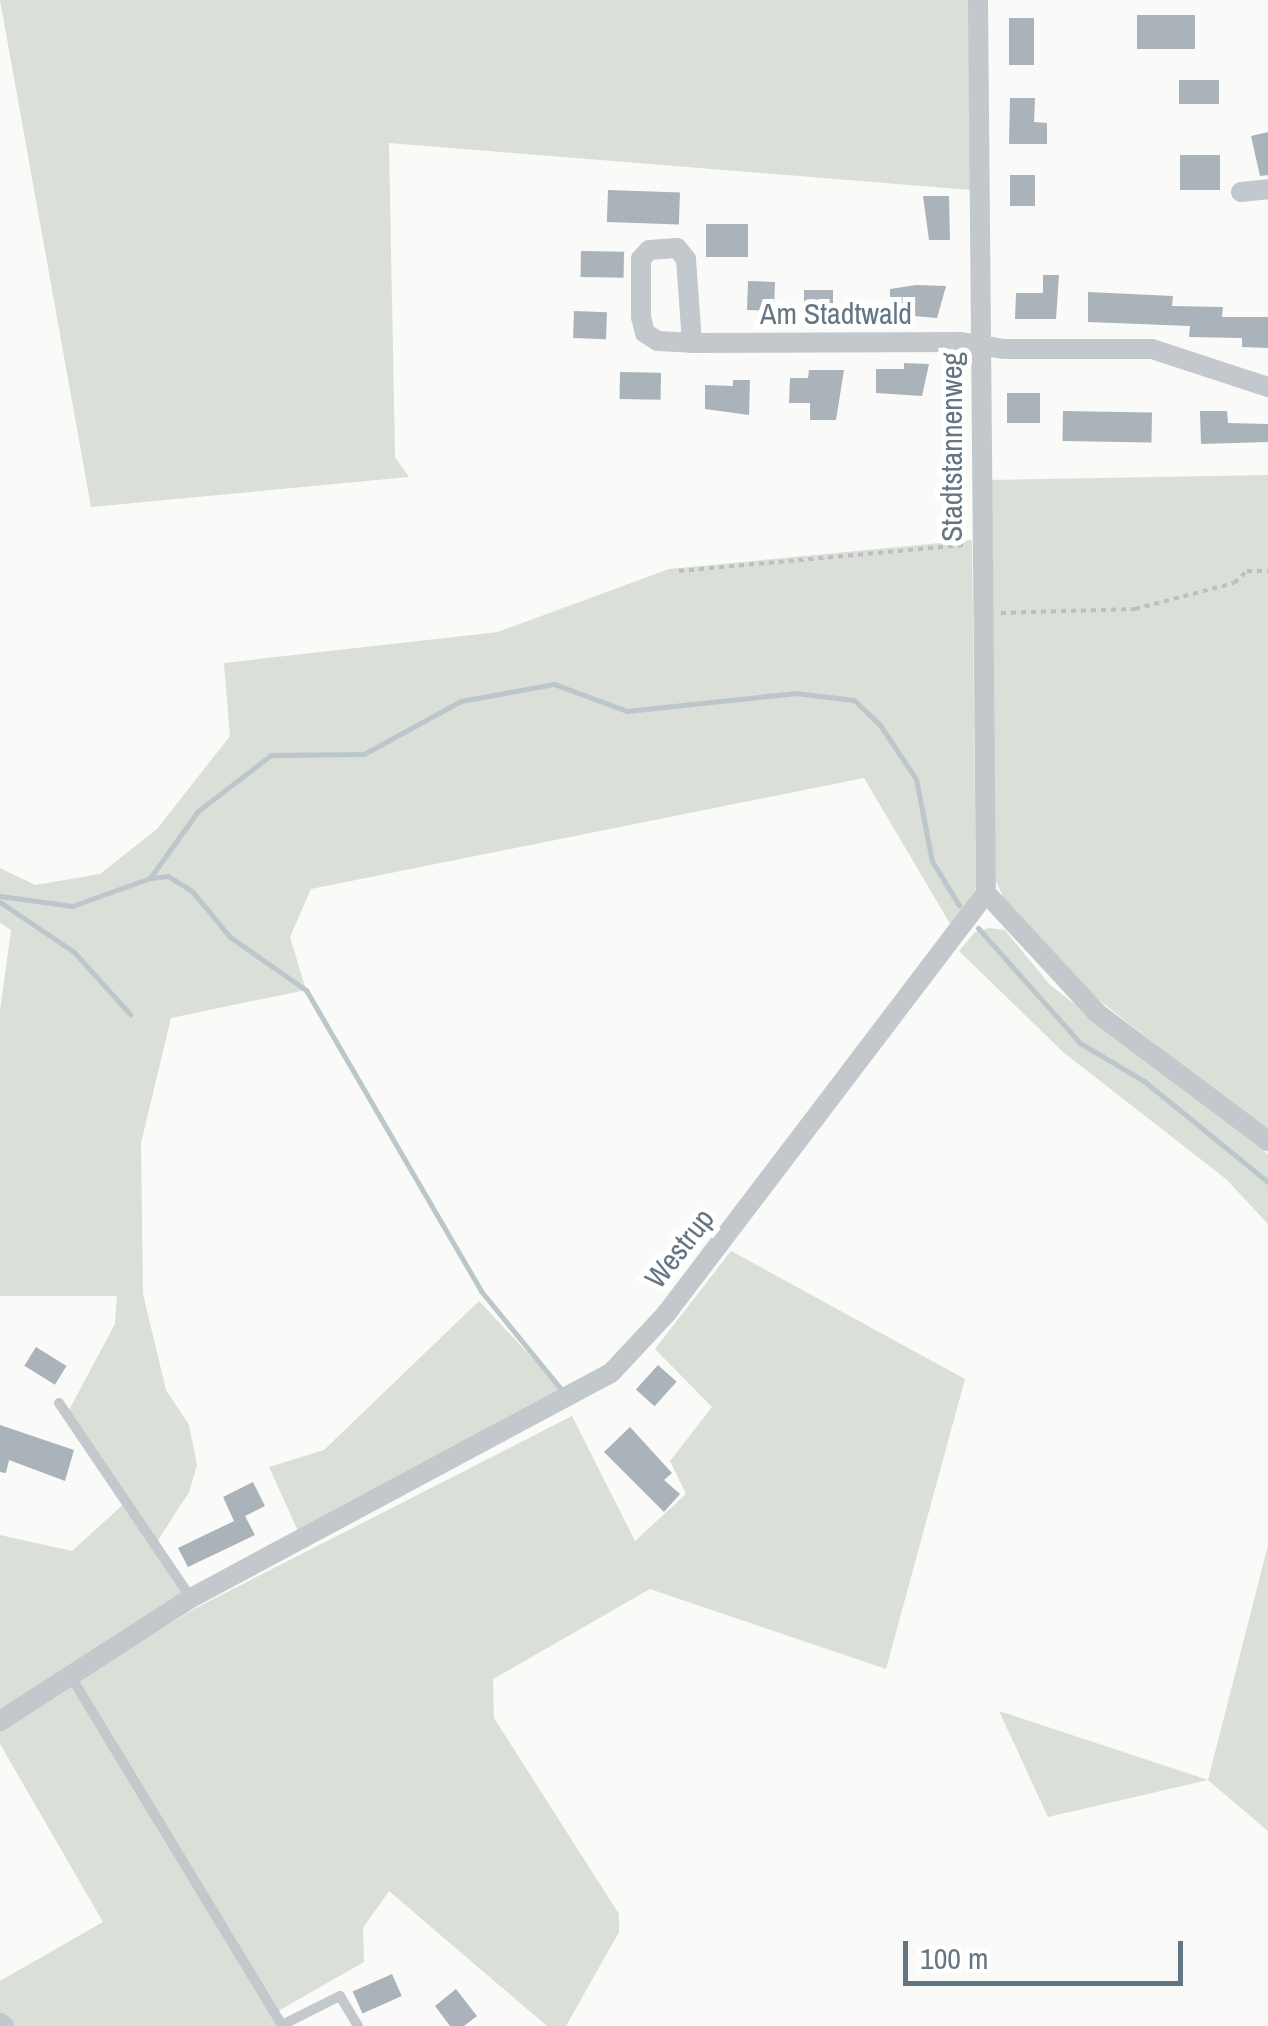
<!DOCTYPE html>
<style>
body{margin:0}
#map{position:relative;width:1268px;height:2026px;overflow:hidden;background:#fafaf8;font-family:"Archivo Narrow",sans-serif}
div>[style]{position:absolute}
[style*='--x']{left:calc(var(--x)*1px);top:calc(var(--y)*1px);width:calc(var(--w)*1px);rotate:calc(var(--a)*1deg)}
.green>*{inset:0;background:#dadfd7}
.stream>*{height:5px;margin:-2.5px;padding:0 2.5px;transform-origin:2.5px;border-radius:2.5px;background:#bbc7cb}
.building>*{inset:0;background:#aab3b9;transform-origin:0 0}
.path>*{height:4px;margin-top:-2px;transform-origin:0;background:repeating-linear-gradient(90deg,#bbbfc2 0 5px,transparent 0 10px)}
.service>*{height:10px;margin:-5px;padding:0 5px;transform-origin:5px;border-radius:5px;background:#c3c8cc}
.minor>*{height:20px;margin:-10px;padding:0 10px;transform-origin:10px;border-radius:10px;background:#c3c8cc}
span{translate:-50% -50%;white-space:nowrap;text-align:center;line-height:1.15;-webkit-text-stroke:10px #fff;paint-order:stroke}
.street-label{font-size:30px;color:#657683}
.scale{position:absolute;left:903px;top:1941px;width:280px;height:45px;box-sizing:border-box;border:5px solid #657683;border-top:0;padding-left:12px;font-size:30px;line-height:35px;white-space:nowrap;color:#657683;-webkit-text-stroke:8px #fff;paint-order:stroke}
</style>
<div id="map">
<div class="green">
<div style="clip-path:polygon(0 0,970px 0,971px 190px,389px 143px,395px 457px,409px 477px,91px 507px)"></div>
<div style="clip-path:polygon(1268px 475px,1268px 1132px,1068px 976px,1006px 903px,995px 879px,983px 480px)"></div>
<div style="clip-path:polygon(972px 540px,976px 888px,952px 927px,864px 778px,311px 889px,290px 937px,306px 990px,171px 1018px,141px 1143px,143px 1294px,166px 1390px,189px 1425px,197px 1465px,189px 1492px,157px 1542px,188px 1590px,112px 1637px,115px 1658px,194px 1609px,572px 1416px,635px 1541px,686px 1494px,670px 1461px,712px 1407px,655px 1349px,731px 1251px,965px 1379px,886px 1669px,650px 1589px,493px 1679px,494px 1718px,619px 1914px,619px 1932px,566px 2026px,547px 2026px,389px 1891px,363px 1928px,364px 1962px,278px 2011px,285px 2026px,11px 2026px,0 2016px,0 1981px,103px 1922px,0 1744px,0 1535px,72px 1551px,128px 1500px,69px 1410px,115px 1324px,117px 1296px,0 1296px,0 1011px,11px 930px,0 923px,0 868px,35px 885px,100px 874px,157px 829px,230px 736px,224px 663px,498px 632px,669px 569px)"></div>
<div style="clip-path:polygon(989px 928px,1005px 930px,1050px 985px,1259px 1145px,1268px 1155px,1268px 1224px,1226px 1179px,1063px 1052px,959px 951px,975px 932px)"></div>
<div style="clip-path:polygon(479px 1301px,561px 1389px,298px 1531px,269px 1467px,324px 1450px)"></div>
<div style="clip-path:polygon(1268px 1545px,1268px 1831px,1208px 1780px,1048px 1817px,999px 1711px,1208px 1780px)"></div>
</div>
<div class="stream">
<div style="--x:150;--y:878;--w:18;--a:-6"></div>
<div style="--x:168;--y:876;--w:28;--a:32"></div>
<div style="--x:192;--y:891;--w:60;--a:50.4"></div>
<div style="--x:230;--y:937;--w:93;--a:34.9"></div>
<div style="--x:306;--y:990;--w:348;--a:59.8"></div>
<div style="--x:481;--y:1291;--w:127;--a:50.8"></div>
<div style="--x:0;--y:896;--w:73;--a:7.9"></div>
<div style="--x:72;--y:906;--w:83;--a:-19.7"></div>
<div style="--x:150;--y:878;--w:82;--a:-54.4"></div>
<div style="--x:198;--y:811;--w:92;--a:-37.5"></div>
<div style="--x:271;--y:755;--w:93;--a:-0.6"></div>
<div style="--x:364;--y:754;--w:111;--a:-28.7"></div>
<div style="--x:461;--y:701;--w:95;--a:-10.4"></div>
<div style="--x:554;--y:684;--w:78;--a:20.3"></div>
<div style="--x:627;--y:711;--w:170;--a:-6.1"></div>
<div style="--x:796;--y:693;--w:58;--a:6.9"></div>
<div style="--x:854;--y:700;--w:36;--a:44"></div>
<div style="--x:880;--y:725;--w:65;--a:56.3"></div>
<div style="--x:916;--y:779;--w:84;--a:79"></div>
<div style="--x:932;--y:861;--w:52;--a:58.5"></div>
<div style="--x:0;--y:902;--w:89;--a:34"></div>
<div style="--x:74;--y:952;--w:84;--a:47.9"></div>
<div style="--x:978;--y:928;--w:154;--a:48.4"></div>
<div style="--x:1080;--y:1043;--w:74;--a:30.7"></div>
<div style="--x:1144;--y:1081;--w:160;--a:39.2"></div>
</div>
<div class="building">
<div style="left:1195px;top:15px;width:34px;height:58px;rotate:90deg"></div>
<div style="left:1009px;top:18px;width:25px;height:47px"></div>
<div style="left:1179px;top:80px;width:40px;height:24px"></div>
<div style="clip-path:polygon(1010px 98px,1035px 98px,1034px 122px,1047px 123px,1047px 144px,1009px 144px)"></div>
<div style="clip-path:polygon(1268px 132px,1268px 175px,1260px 176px,1251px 136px)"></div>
<div style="left:1180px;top:155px;width:40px;height:35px"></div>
<div style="left:1010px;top:175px;width:25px;height:31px"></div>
<div style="left:608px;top:190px;width:72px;height:32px;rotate:2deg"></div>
<div style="clip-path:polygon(923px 196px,949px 196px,950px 240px,929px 240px)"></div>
<div style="left:706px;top:224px;width:42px;height:33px"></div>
<div style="left:581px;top:251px;width:43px;height:26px;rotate:1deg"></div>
<div style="clip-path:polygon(1043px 275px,1059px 275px,1056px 319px,1015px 319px,1016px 293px,1043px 293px)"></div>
<div style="left:748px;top:281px;width:27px;height:29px;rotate:2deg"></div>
<div style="clip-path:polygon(916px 285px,946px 286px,937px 318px,890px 314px,890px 289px)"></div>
<div style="left:804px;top:290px;width:29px;height:33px"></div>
<div style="clip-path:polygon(1088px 292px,1173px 296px,1172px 306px,1223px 307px,1222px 317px,1268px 317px,1268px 348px,1242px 347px,1242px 338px,1189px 337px,1190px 326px,1088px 322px)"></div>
<div style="left:574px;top:311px;width:33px;height:27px;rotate:2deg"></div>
<div style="clip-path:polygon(904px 363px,929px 364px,922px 396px,876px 393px,876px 369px,904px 369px)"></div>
<div style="clip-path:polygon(809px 370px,844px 370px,836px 420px,810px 420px,810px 403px,789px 403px,790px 378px,808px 378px)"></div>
<div style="left:620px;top:372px;width:41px;height:27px;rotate:1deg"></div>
<div style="clip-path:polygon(733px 380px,750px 380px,749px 415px,705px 409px,705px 385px,733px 386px)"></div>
<div style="left:1007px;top:393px;width:33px;height:30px"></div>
<div style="left:1063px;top:411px;width:89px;height:30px;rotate:1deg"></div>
<div style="clip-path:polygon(1200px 411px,1227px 411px,1228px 423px,1268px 424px,1268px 442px,1201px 444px)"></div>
<div style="left:36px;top:1347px;width:36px;height:22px;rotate:32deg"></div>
<div style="left:658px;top:1365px;width:25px;height:33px;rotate:42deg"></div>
<div style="clip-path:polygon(0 1425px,74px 1450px,65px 1481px,9px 1460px,6px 1473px,0 1472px)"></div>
<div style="clip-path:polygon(630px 1427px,672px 1473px,664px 1480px,680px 1494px,664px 1512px,604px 1452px)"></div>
<div style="clip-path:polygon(253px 1482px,265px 1506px,245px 1516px,255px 1535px,188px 1567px,178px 1548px,234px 1521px,223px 1497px)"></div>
<div style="left:392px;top:1974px;width:24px;height:43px;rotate:66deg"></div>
<div style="clip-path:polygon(456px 1989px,477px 2016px,464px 2026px,450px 2026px,435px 2006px)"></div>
</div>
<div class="path">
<div style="--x:679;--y:571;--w:289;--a:-5.2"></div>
<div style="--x:1001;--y:613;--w:134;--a:-1.7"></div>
<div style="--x:1135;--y:609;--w:102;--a:-14.7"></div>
<div style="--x:1234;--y:583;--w:18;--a:-43"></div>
<div style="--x:1247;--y:571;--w:21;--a:0"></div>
</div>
<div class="service">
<div style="--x:59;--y:1403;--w:235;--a:55.9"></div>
<div style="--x:70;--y:1675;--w:409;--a:58.8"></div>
<div style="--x:282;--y:2025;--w:65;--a:-26.6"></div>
<div style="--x:340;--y:1996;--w:35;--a:59"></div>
</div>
<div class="minor">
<div style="--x:978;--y:0;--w:893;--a:89.49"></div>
<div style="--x:1241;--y:192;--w:27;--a:-6"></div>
<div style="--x:692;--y:343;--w:84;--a:-94.1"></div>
<div style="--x:686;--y:259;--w:14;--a:-129"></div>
<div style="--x:677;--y:248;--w:28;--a:176"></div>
<div style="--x:649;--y:250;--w:12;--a:132"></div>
<div style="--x:641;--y:259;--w:58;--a:90"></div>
<div style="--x:641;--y:317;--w:16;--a:76"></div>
<div style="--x:645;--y:333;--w:15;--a:32"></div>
<div style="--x:658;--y:341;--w:34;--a:3"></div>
<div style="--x:692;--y:343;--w:268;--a:-0.2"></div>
<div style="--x:960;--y:342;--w:45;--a:9"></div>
<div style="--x:1004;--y:349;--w:148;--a:0"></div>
<div style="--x:1152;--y:349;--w:122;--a:18.1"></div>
<div style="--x:986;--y:893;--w:163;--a:47.2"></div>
<div style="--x:1097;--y:1013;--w:214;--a:36.8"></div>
<div style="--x:0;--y:1721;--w:227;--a:-32.8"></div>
<div style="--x:191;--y:1598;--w:476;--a:-28.2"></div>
<div style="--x:611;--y:1373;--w:81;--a:-47"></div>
<div style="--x:666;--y:1314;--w:529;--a:-52.76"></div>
<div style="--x:0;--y:2023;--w:5;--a:37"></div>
</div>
<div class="street-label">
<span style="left:836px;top:313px">Am Stadtwald</span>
<span style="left:951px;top:447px;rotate:-90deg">Stadtstannenweg</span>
<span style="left:679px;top:1248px;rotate:-52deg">Westrup</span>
</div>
<div class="scale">100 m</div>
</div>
